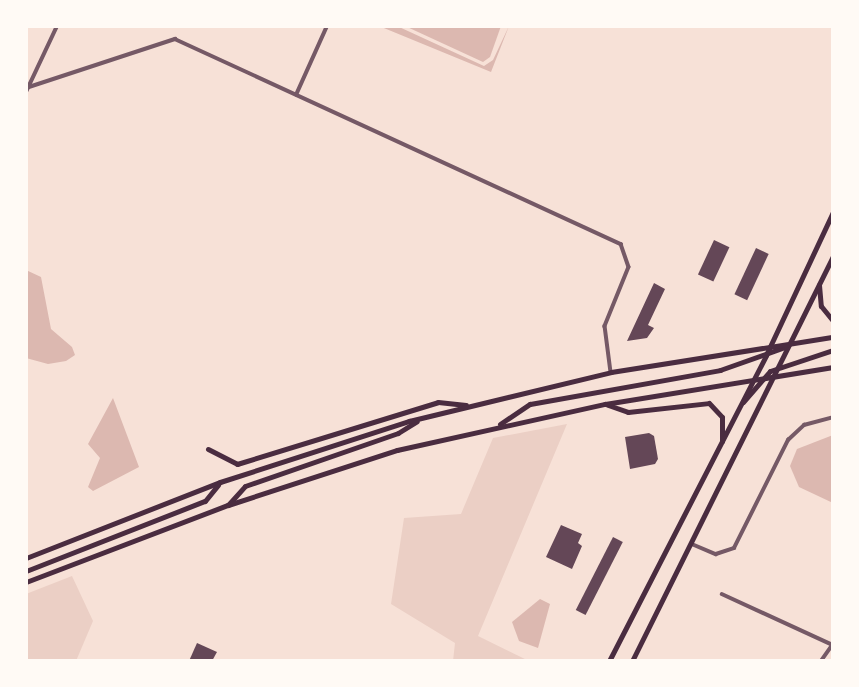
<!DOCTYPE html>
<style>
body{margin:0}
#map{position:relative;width:859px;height:687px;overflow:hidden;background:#f7e1d7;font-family:Montserrat,sans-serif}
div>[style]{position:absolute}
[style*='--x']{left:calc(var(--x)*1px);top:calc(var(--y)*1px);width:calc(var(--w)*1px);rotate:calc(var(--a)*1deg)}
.green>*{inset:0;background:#ebcfc5}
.water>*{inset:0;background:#dcb8b0}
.building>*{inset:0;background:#644757;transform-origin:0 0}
.minor>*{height:3.5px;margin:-1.75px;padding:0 1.75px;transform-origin:1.75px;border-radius:1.75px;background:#755966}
.secondary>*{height:5px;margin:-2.5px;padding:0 2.5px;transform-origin:2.5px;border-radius:2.5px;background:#4a2c40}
.primary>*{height:5px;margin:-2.5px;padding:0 2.5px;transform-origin:2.5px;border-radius:2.5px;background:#4a2c40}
span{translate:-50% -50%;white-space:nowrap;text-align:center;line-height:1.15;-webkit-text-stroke:5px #fffaf5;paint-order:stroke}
.frame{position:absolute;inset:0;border:28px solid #fffaf5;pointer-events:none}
</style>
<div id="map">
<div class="green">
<div style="clip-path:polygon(567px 424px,478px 636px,529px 661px,453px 661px,455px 643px,391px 604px,404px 518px,461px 514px,493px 438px)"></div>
<div style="clip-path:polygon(72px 576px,93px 621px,76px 661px,26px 661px,26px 594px)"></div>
</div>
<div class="water">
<div style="clip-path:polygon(379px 26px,397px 26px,484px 66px,493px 60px,509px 26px,491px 72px)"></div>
<div style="clip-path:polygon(405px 26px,501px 26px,490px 57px,483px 62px)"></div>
<div style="clip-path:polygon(26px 270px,41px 277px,51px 329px,72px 347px,75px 355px,66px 361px,48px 364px,26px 358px)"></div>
<div style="clip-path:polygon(113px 398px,139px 467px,93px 491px,88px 487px,100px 458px,88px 444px)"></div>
<div style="clip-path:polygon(833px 435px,833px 503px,799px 487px,790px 466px,797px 449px)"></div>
<div style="clip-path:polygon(540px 599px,550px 604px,538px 648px,519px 641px,512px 622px)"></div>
</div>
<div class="building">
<div style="left:714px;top:240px;width:17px;height:38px;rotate:25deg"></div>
<div style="left:756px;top:248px;width:14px;height:51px;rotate:25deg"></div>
<div style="clip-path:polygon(654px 283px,665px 289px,648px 325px,654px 328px,647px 338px,627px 341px)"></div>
<div style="clip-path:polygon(649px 433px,654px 436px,658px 459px,655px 464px,630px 469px,625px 437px)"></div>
<div style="clip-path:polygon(561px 525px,582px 534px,578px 543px,582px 546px,572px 569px,546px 557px)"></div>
<div style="left:613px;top:537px;width:11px;height:82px;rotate:27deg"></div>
<div style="clip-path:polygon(197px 643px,217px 652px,212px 661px,189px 661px)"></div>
</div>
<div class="minor">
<div style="--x:29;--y:87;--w:154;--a:-18.2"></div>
<div style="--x:175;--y:39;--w:491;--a:24.7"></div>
<div style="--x:621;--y:244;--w:24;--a:71"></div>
<div style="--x:629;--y:267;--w:64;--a:112.1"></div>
<div style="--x:605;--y:326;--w:46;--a:82.6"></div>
<div style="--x:26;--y:92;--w:73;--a:-64.8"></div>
<div style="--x:296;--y:95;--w:76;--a:-65.8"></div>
<div style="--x:692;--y:544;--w:26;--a:23"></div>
<div style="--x:716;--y:554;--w:19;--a:-18"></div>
<div style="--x:734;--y:548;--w:121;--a:-63.4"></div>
<div style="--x:788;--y:440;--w:22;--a:-43"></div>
<div style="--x:804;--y:425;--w:30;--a:-15"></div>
<div style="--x:722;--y:594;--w:122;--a:24.7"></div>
<div style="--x:821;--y:661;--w:21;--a:-55"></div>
</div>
<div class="secondary">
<div style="--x:609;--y:661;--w:344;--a:-62.8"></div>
<div style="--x:766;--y:355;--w:158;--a:-64.9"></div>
<div style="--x:632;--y:661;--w:452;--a:-63.6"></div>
</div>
<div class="primary">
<div style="--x:819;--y:285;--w:21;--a:85"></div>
<div style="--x:821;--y:306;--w:19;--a:51"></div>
<div style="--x:743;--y:402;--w:41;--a:-48.9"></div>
<div style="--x:770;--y:371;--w:66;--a:-18.4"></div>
<div style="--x:608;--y:405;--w:21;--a:19"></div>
<div style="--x:628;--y:412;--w:81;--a:-6.3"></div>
<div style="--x:709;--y:403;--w:19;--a:47"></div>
<div style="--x:722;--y:417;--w:24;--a:90"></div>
<div style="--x:500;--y:424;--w:36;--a:-34"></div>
<div style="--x:530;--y:404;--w:193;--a:-10.1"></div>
<div style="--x:720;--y:370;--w:69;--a:-19.5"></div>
<div style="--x:208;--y:449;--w:33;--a:27"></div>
<div style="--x:237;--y:464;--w:210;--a:-17.1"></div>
<div style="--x:438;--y:402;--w:28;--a:6"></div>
<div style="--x:228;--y:505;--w:25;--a:-48"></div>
<div style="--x:245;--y:486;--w:162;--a:-19.1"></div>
<div style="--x:398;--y:433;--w:22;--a:-32"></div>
<div style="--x:26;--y:558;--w:208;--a:-21.4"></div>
<div style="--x:220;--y:482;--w:199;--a:-17.9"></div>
<div style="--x:409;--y:421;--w:208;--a:-13.6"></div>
<div style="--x:611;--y:372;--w:225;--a:-9"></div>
<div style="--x:26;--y:571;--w:192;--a:-21.4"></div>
<div style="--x:205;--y:501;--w:21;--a:-51"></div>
<div style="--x:26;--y:582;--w:216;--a:-20.9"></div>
<div style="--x:228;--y:505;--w:178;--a:-18"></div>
<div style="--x:397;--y:450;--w:213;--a:-12.5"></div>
<div style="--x:605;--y:404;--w:231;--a:-9.2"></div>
</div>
<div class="frame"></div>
</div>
